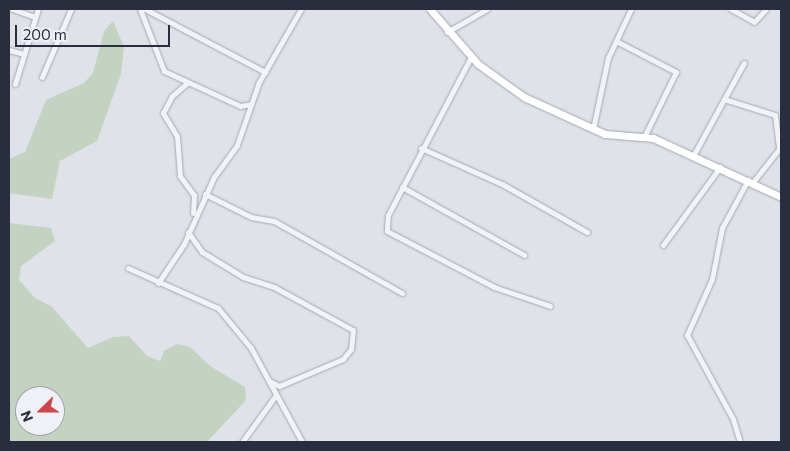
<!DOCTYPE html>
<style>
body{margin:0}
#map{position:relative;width:790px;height:451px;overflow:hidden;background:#dfe2e8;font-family:Commissioner,sans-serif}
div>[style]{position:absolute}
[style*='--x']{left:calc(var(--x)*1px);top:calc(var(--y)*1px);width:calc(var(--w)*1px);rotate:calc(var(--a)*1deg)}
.green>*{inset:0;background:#c3d2c1}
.roads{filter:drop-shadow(0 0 1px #a4a8b2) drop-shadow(0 0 1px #a4a8b2)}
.street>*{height:5px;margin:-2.5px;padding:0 2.5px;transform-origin:2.5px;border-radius:2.5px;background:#f2f3f7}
.secondary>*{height:7px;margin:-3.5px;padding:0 3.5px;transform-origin:3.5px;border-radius:3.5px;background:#fff}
span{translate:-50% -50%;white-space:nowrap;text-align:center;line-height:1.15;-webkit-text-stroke:4px #eff1f6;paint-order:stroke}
.frame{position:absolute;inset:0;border:10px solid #282e3f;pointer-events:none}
.north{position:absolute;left:15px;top:386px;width:50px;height:50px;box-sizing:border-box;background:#eff1f6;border:1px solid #9fa3ad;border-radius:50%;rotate:248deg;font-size:14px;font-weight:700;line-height:20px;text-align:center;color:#282e3f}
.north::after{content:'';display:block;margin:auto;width:18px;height:22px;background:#cc464a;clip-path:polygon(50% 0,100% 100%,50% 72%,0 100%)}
.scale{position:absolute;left:15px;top:25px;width:155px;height:22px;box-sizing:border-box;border:2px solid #282e3f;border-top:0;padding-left:6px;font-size:15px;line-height:18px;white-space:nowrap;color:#282e3f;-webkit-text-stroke:4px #eff1f6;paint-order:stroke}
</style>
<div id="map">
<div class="green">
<div style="clip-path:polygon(113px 21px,124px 47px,121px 74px,97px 141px,60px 161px,52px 199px,9px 193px,9px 159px,25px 152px,46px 100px,84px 83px,93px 73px,104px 31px)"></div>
<div style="clip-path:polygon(evenodd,9px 223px,51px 228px,55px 241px,21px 266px,19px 280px,35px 298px,51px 306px,88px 348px,113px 337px,129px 336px,147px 356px,160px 361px,164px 351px,177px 344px,190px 347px,210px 366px,245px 387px,246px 400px,207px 442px,9px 442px,9px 223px,25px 396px,55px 396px,55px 426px,25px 426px,25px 396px)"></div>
</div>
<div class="roads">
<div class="street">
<div style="--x:12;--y:9;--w:24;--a:19"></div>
<div style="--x:140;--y:9;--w:66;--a:68.8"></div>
<div style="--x:164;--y:71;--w:84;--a:24.7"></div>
<div style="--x:240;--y:106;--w:11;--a:-10"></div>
<div style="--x:145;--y:9;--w:136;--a:27.7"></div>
<div style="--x:731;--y:9;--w:26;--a:29"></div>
<div style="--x:754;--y:22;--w:18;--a:-47"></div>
<div style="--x:447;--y:32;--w:46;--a:-29.9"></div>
<div style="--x:616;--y:41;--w:68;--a:27.3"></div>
<div style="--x:676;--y:72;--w:72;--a:116.2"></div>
<div style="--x:9;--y:50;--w:16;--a:15"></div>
<div style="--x:471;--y:57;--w:178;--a:117.7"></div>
<div style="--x:388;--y:215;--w:16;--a:94"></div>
<div style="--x:387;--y:231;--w:121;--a:27.6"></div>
<div style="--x:494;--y:287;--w:59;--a:18.7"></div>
<div style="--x:42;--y:77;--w:74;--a:-66.9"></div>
<div style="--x:187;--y:83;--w:20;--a:139"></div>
<div style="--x:172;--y:96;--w:19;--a:118"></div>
<div style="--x:163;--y:113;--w:27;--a:59"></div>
<div style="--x:177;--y:136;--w:40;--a:85.7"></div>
<div style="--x:180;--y:176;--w:24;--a:54"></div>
<div style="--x:194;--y:195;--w:18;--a:93"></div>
<div style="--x:15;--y:84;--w:78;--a:-73"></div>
<div style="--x:724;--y:99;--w:53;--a:17.4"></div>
<div style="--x:775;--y:115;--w:35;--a:83"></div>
<div style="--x:593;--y:129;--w:73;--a:-78.1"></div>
<div style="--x:608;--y:58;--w:54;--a:-64.9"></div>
<div style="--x:421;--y:148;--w:89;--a:24"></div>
<div style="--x:502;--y:184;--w:98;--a:29.5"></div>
<div style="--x:693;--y:156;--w:106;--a:-61.3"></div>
<div style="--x:753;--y:182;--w:42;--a:-51.8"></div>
<div style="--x:402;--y:187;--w:140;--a:29.1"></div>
<div style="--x:205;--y:194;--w:51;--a:26.6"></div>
<div style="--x:251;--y:217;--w:23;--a:10"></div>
<div style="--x:274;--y:221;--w:147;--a:29.4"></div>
<div style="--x:188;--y:232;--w:24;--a:55"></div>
<div style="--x:202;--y:252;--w:48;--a:31.4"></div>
<div style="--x:243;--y:277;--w:33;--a:18"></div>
<div style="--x:274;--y:287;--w:90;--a:28.6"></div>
<div style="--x:353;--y:330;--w:19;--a:96"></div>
<div style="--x:351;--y:349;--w:13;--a:129"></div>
<div style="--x:343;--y:359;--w:69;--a:157.1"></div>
<div style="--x:279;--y:386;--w:11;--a:-153"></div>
<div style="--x:663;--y:245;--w:97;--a:-53.8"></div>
<div style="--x:128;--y:268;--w:98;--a:24"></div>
<div style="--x:218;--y:308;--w:52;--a:50.5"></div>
<div style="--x:251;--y:348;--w:107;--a:61.5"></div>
<div style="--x:158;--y:283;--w:47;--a:-56.3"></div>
<div style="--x:184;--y:244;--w:73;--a:-65.9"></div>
<div style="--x:214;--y:177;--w:39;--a:-54"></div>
<div style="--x:237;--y:145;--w:67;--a:-70.8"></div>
<div style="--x:259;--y:82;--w:84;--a:-60.1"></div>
<div style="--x:242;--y:442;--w:58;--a:-54.1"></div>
<div style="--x:740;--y:442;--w:24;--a:-107"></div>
<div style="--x:733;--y:419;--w:96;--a:-118.7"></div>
<div style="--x:687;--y:335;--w:61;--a:-65.9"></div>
<div style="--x:712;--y:279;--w:52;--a:-78.9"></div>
<div style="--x:722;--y:228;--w:55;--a:-61.6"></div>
</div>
<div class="secondary">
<div style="--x:430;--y:9;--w:73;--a:48.9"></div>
<div style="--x:478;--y:64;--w:57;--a:35.7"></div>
<div style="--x:524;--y:97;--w:89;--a:24.6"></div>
<div style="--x:605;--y:134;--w:48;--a:4.8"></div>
<div style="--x:653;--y:138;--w:141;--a:24.7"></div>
</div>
</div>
<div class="frame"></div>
<div class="north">N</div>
<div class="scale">200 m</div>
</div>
